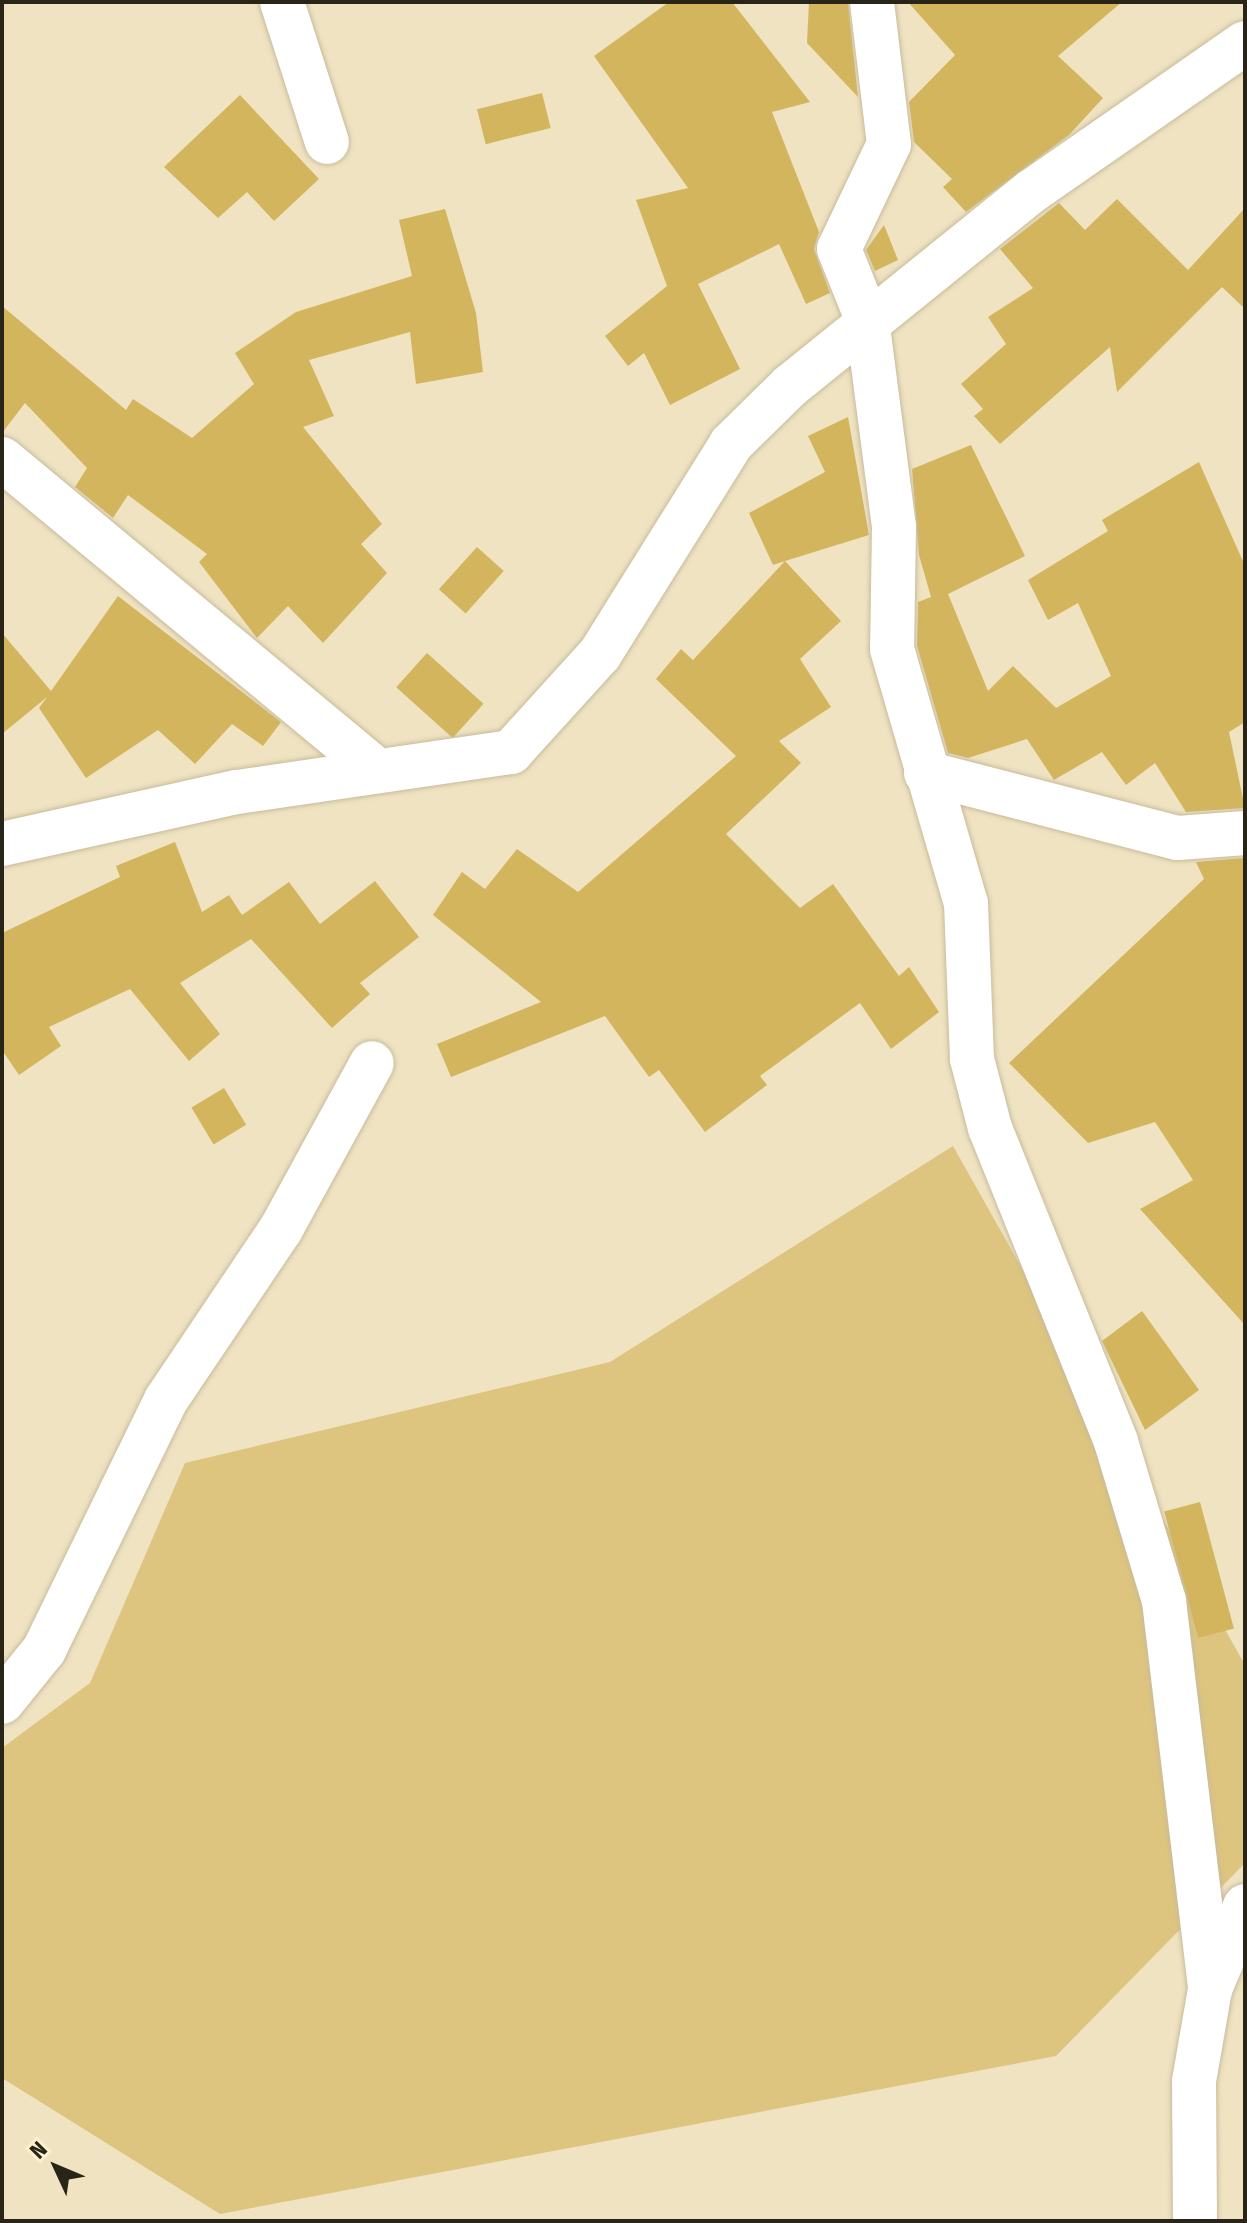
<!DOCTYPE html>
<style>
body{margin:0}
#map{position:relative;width:1247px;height:2223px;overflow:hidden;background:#efe3c2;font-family:"Fira Sans Condensed",sans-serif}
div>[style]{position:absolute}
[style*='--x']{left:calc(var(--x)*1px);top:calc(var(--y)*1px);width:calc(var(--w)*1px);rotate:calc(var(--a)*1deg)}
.green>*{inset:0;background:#ddc57f}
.building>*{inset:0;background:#d3b55d;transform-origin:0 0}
.roads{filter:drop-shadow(0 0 2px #c7bb9b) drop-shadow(0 0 2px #c7bb9b)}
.minor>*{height:44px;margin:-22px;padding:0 22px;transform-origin:22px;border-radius:22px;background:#fff}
span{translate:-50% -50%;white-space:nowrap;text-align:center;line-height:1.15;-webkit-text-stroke:8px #fcf0cf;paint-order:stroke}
.frame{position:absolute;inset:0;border:4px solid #282417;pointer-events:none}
.north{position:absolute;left:16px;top:2127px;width:80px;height:80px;-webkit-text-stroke:6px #fcf0cf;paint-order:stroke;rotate:314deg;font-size:22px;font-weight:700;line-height:32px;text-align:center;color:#282417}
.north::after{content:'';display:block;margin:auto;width:28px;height:36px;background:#282417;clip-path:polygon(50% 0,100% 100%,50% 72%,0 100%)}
</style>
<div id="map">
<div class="green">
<div style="clip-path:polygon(953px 1146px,1245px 1665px,1245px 1863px,1056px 2056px,220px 2214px,2px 2078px,2px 1748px,90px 1683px,185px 1463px,610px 1362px)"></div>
</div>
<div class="building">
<div style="clip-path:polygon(669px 2px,732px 2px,810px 102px,772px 112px,819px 232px,814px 249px,830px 293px,806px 304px,779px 244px,698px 284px,740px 369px,670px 405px,644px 353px,628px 366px,605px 336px,667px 286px,636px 200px,688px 188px,594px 56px)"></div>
<div style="clip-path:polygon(809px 2px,848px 2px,858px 97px,807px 43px)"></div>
<div style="clip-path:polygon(908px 2px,1122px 2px,1058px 56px,1103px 98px,1069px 135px,966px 212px,943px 187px,952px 179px,914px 142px,909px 102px,955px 55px)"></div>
<div style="left:542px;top:93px;width:36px;height:67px;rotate:76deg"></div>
<div style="clip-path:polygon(240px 95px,319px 179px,274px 221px,247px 192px,218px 218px,164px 167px)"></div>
<div style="clip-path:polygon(1117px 199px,1188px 270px,1245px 208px,1245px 309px,1222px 287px,1117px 392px,1110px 347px,1000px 444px,974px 416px,983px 409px,961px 384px,1006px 344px,988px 317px,1033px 288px,1000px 249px,1059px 203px,1085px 230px)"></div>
<div style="clip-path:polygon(445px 209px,476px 313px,483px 372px,416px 384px,410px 332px,309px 360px,334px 416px,303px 427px,382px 524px,361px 544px,387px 573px,323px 643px,288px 606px,257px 638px,199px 562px,207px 554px,128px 495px,113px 518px,75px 487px,87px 468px,25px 403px,2px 433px,2px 306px,126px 410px,133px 399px,192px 438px,254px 384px,235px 353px,296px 312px,412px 276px,399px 220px)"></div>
<div style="clip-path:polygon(884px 225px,898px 260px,875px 271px,866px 250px)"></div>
<div style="clip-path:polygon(848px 417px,869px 535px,785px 561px,841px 621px,800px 659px,831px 707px,779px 741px,801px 763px,726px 834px,800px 908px,833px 884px,899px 976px,909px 967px,939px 1012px,891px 1049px,860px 1003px,760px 1076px,767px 1085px,705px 1132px,659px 1070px,649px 1077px,605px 1016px,451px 1077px,437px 1044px,541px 1002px,433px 915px,462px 872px,485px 889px,517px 849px,578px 892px,736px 756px,656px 679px,681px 649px,693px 660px,785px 561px,773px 565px,749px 513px,825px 472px,808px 436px)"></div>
<div style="clip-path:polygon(971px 445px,1025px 556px,948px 594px,988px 691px,1013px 666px,1056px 708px,1111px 676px,1078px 603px,1048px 620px,1028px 580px,1108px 531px,1102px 520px,1199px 462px,1245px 566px,1245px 722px,1229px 732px,1245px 808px,1186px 812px,1155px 763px,1126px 785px,1102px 752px,1054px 780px,1027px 739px,968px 758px,948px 753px,917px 646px,918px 602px,931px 597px,919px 555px,912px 469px)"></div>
<div style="left:477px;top:547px;width:36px;height:57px;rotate:42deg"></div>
<div style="clip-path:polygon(118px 596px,281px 722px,263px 746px,232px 724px,195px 764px,158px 730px,86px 778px,39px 708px,47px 697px,2px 734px,2px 633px,51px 691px)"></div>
<div style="left:427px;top:653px;width:76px;height:46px;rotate:42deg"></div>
<div style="clip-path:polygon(175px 842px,202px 912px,229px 895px,242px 915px,289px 882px,320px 924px,375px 881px,419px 937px,360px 983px,370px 994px,332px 1028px,251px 939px,180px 983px,220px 1034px,189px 1061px,130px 989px,49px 1027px,61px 1046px,19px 1075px,2px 1050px,2px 933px,120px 877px,116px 866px)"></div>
<div style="clip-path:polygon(1243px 858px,1245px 861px,1245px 1325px,1140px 1209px,1193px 1180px,1155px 1122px,1088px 1143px,1009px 1063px,1204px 879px,1196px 862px)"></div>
<div style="left:224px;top:1088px;width:43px;height:38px;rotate:59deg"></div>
<div style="clip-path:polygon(1142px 1311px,1199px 1390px,1145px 1430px,1102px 1341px)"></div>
<div style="left:1200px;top:1502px;width:131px;height:37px;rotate:75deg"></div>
</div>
<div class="roads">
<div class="minor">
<div style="--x:282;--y:2;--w:147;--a:72.2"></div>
<div style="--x:872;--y:2;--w:143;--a:83.2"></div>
<div style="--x:889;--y:144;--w:116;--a:115.5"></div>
<div style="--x:839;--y:249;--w:75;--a:68.2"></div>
<div style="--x:867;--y:319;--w:209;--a:82.6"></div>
<div style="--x:894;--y:526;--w:123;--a:90.9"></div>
<div style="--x:892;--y:649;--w:265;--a:73.8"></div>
<div style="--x:966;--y:903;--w:156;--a:87.8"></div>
<div style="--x:972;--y:1059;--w:71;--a:75.4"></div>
<div style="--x:990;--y:1128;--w:338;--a:68.1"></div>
<div style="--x:1116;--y:1442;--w:166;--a:73.2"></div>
<div style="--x:1164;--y:1601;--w:391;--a:83.2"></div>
<div style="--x:2;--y:459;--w:486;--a:39.7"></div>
<div style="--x:926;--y:773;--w:260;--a:14.5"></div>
<div style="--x:1178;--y:838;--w:67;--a:-4.3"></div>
<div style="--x:2;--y:844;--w:241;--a:-12.5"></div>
<div style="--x:237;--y:792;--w:277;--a:-8.3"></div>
<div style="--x:511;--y:752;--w:132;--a:-47.8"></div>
<div style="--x:600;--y:654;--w:248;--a:-58"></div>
<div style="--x:731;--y:444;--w:83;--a:-44.5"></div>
<div style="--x:790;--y:386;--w:311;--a:-38.9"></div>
<div style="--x:1032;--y:191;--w:259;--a:-34.8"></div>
<div style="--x:2;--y:1702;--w:67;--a:-51.1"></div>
<div style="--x:44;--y:1650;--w:278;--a:-64"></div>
<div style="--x:166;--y:1400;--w:206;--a:-56.1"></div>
<div style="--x:281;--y:1229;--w:189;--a:-61.3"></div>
<div style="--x:1195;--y:2221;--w:140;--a:-90.4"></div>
<div style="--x:1194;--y:2081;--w:93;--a:-80.1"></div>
<div style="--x:1210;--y:1989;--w:90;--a:-67.1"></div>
</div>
</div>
<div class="frame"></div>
<div class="north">N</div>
</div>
